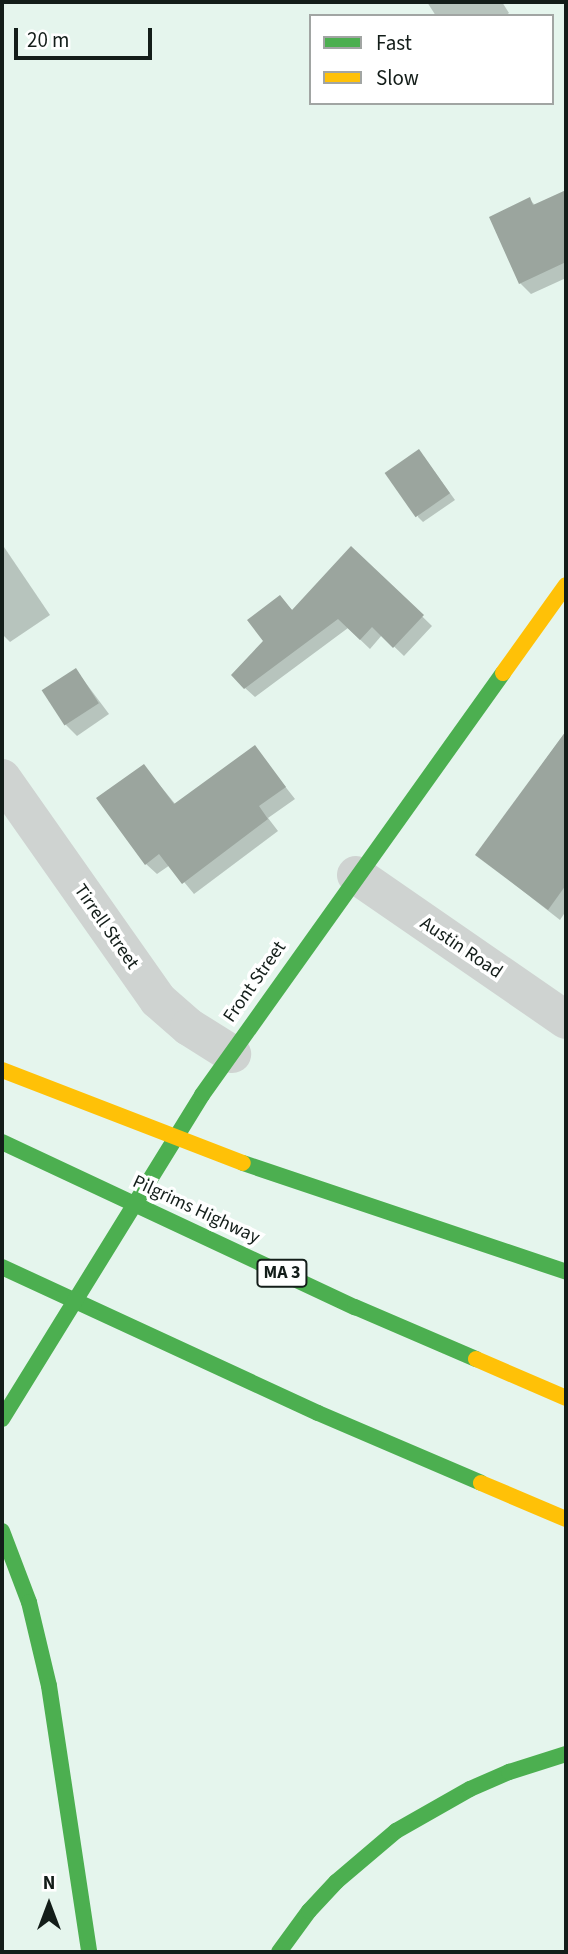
<!DOCTYPE html>
<style>
body{margin:0}
#map{position:relative;width:568px;height:1954px;overflow:hidden;background:#e5f5ed;font-family:"Source Sans 3",sans-serif}
div>[style]{position:absolute}
[style*='--x']{left:calc(var(--x)*1px);top:calc(var(--y)*1px);width:calc(var(--w)*1px);rotate:calc(var(--a)*1deg)}
.shadow>*{inset:0;background:#0003}
.building>*{inset:0;background:#9ba59e;transform-origin:0 0}
.street>*{height:38px;margin:-19px;padding:0 19px;transform-origin:19px;border-radius:19px;background:#cfd3d1}
.fast>*{height:16px;margin:-8px;padding:0 8px;transform-origin:8px;border-radius:8px;background:#4caf50}
.slow>*{height:16px;margin:-8px;padding:0 8px;transform-origin:8px;border-radius:8px;background:#ffc107}
span{translate:-50% -50%;white-space:nowrap;text-align:center;line-height:1.15;-webkit-text-stroke:7px #fff;paint-order:stroke}
.shield-label span{padding:2px 5px;background:#fff;border:2px solid;border-radius:5px;-webkit-text-stroke-width:0}
.shield-label{font-size:18px;color:#131d19;font-weight:700}
.street-label{font-size:19px;color:#131d19}
.frame{position:absolute;inset:0;border:4px solid #131d19;pointer-events:none}
.legend{position:absolute;left:309px;top:14px;width:245px;height:91px;box-sizing:border-box;background:#fff;border:2px solid #a1a5a3;margin:0;padding:9px 12px;list-style:none;font-size:21px;color:#131d19}
.legend li{display:flex;align-items:center;gap:14px;height:35px}
.legend b{width:35px;border:2px solid #a1a5a3}
.north{position:absolute;left:14px;top:1870px;width:70px;height:70px;-webkit-text-stroke:5px #fff;paint-order:stroke;rotate:0deg;font-size:19px;font-weight:700;line-height:28px;text-align:center;color:#131d19}
.north::after{content:'';display:block;margin:auto;width:24px;height:32px;background:#131d19;clip-path:polygon(50% 0,100% 100%,50% 72%,0 100%)}
.scale{position:absolute;left:14px;top:28px;width:138px;height:32px;box-sizing:border-box;border:4px solid #131d19;border-top:0;padding-left:9px;font-size:21px;line-height:24px;white-space:nowrap;color:#131d19;-webkit-text-stroke:5px #fff;paint-order:stroke}
</style>
<div id="map">
<div class="shadow">
<div style="clip-path:polygon(427px 2px,502px 2px,509px 13px,505px 16px,436px 16px)"></div>
<div style="clip-path:polygon(566px 192px,566px 278px,531px 294px,520px 283px,529px 199px,536px 206px)"></div>
<div style="clip-path:polygon(424px 457px,455px 500px,423px 522px,418px 517px)"></div>
<div style="clip-path:polygon(2px 544px,50px 615px,10px 642px,2px 634px)"></div>
<div style="clip-path:polygon(352px 548px,432px 626px,404px 656px,382px 635px,370px 649px,348px 628px,255px 697px,245px 688px,280px 597px,293px 611px)"></div>
<div style="clip-path:polygon(76px 670px,109px 714px,77px 736px,66px 725px)"></div>
<div style="clip-path:polygon(566px 731px,566px 911px,560px 920px,477px 855px)"></div>
<div style="clip-path:polygon(254px 747px,295px 799px,268px 818px,278px 831px,194px 894px,170px 865px,157px 874px,146px 864px,144px 766px,176px 805px)"></div>
</div>
<div class="building">
<div style="clip-path:polygon(566px 190px,566px 262px,519px 284px,489px 217px,530px 197px,533px 205px)"></div>
<div style="left:419px;top:449px;width:54px;height:42px;rotate:55deg"></div>
<div style="clip-path:polygon(351px 546px,424px 615px,393px 648px,372px 627px,360px 640px,338px 619px,244px 689px,231px 675px,263px 641px,247px 620px,280px 595px,292px 610px)"></div>
<div style="left:76px;top:668px;width:42px;height:41px;rotate:57deg"></div>
<div style="clip-path:polygon(566px 731px,566px 885px,548px 910px,475px 855px)"></div>
<div style="clip-path:polygon(255px 745px,286px 787px,259px 806px,268px 819px,182px 884px,159px 854px,145px 865px,96px 798px,144px 764px,174px 804px)"></div>
</div>
<div class="street">
<div style="--x:2;--y:778;--w:271;--a:54.9"></div>
<div style="--x:158;--y:1000;--w:41;--a:41.1"></div>
<div style="--x:189;--y:1027;--w:51;--a:32.1"></div>
<div style="--x:356;--y:875;--w:255;--a:34.6"></div>
</div>
<div class="fast">
<div style="--x:2;--y:1142;--w:390;--a:25.1"></div>
<div style="--x:355;--y:1307;--w:132;--a:23.3"></div>
<div style="--x:243;--y:1163;--w:341;--a:18.6"></div>
<div style="--x:2;--y:1267;--w:348;--a:24.8"></div>
<div style="--x:318;--y:1413;--w:177;--a:23.2"></div>
<div style="--x:2;--y:1419;--w:381;--a:-58.3"></div>
<div style="--x:202;--y:1095;--w:518;--a:-54.5"></div>
<div style="--x:2;--y:1531;--w:76;--a:69.2"></div>
<div style="--x:29;--y:1602;--w:86;--a:76.6"></div>
<div style="--x:49;--y:1686;--w:269;--a:81.4"></div>
<div style="--x:279;--y:1952;--w:51;--a:-53.8"></div>
<div style="--x:309;--y:1911;--w:40;--a:-47"></div>
<div style="--x:336;--y:1882;--w:79;--a:-40.4"></div>
<div style="--x:396;--y:1831;--w:85;--a:-29.6"></div>
<div style="--x:470;--y:1789;--w:43;--a:-23.6"></div>
<div style="--x:509;--y:1772;--w:60;--a:-17.5"></div>
</div>
<div class="slow">
<div style="--x:503;--y:673;--w:108;--a:-54.4"></div>
<div style="--x:2;--y:1070;--w:258;--a:21.1"></div>
<div style="--x:476;--y:1359;--w:98;--a:23.4"></div>
<div style="--x:481;--y:1483;--w:92;--a:23"></div>
</div>
<div class="shield-label">
<span style="left:282px;top:1273px">MA 3</span>
</div>
<div class="street-label">
<span style="left:106px;top:927px;rotate:55deg">Tirrell Street</span>
<span style="left:461px;top:948px;rotate:34deg">Austin Road</span>
<span style="left:255px;top:982px;rotate:-55deg">Front Street</span>
<span style="left:196px;top:1210px;rotate:25deg">Pilgrims Highway</span>
</div>
<div class="frame"></div>
<ul class="legend">
<li><b style="height:9px;background:#4caf50"></b>Fast</li>
<li><b style="height:9px;background:#ffc107"></b>Slow</li>
</ul>
<div class="north">N</div>
<div class="scale">20 m</div>
</div>
